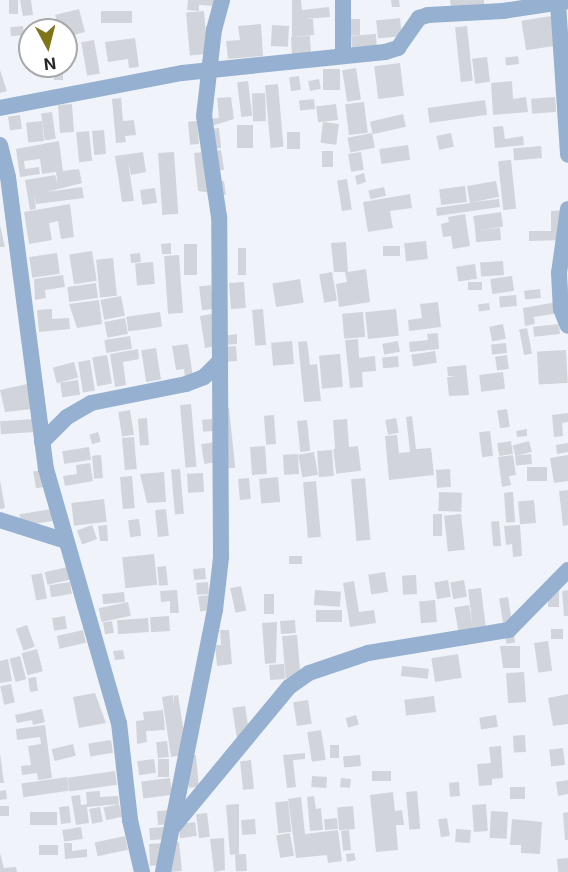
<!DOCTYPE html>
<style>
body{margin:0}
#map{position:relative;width:568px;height:872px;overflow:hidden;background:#f0f4fa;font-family:Inter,sans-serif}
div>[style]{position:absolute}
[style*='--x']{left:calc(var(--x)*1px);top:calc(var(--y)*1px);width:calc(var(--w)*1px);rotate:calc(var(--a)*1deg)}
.building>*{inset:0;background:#d1d5db;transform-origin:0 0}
.street>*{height:16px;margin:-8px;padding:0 8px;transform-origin:8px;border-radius:8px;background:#95b0d0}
span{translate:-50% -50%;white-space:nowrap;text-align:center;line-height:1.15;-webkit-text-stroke:4.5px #fff;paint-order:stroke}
.north{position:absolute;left:18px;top:18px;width:60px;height:60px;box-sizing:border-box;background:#fff;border:2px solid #a7a8a9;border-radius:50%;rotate:173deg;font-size:16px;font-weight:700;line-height:24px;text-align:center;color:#242628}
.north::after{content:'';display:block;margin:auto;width:21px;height:27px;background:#7f7417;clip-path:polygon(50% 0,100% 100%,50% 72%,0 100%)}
</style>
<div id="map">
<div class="building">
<div style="left:9px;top:0;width:9px;height:14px"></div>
<div style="clip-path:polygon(20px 0,31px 0,33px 15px,23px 16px)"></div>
<div style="clip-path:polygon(188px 0,216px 0,216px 6px,199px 5px,199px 11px,187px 10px)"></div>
<div style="clip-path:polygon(292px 0,301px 0,302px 10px,329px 7px,330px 17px,305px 19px,313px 19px,314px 35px,292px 37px)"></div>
<div style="clip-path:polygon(391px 0,399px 0,400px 7px,392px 7px)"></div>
<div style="clip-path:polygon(450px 0,484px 0,484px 7px,451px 9px)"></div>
<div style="clip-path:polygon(79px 9px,85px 32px,74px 35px,76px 41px,66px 44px,66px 30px,60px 30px,55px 15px)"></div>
<div style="left:101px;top:11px;width:31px;height:12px"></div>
<div style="left:204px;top:11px;width:43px;height:18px;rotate:85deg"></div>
<div style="left:551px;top:16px;width:30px;height:30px;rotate:81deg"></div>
<div style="left:400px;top:18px;width:18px;height:24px;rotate:84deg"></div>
<div style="left:351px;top:19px;width:9px;height:16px"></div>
<div style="clip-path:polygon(56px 22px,58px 30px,30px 30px,29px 48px,25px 30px)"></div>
<div style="clip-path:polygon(261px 24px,263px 56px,228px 59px,226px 41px,240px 40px,238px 26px)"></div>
<div style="left:272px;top:25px;width:17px;height:21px;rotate:3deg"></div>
<div style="left:23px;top:26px;width:9px;height:13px;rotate:84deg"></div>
<div style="left:467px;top:26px;width:55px;height:12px;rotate:84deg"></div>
<div style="left:376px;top:34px;width:15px;height:25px;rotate:86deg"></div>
<div style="left:310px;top:36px;width:18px;height:19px;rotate:87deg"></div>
<div style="clip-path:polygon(135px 38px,139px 67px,129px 68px,128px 59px,108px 62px,105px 42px)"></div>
<div style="left:94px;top:40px;width:34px;height:13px;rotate:80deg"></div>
<div style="left:518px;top:56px;width:8px;height:13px;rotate:83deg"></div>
<div style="left:487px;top:57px;width:25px;height:15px;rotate:83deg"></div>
<div style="left:400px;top:63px;width:33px;height:26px;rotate:83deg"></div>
<div style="left:54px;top:66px;width:9px;height:14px"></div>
<div style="left:356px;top:68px;width:32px;height:14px;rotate:81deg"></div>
<div style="left:323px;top:69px;width:17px;height:21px"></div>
<div style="clip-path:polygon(0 70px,7px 91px,0 93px)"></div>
<div style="left:299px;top:76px;width:14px;height:10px;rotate:82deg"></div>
<div style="left:319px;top:79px;width:10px;height:11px;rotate:79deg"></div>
<div style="left:248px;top:81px;width:35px;height:11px;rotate:83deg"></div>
<div style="clip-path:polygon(512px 81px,513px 99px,526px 97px,528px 112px,493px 115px,491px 83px)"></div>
<div style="left:278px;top:84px;width:63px;height:13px;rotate:85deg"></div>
<div style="left:265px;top:93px;width:28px;height:13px;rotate:88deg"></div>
<div style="clip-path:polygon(231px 97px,234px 119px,208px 127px,207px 119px,219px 118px,217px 98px)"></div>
<div style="left:555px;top:97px;width:15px;height:24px;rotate:86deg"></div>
<div style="clip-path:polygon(121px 98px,123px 121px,134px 120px,136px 135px,125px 136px,126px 142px,116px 143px,112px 99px)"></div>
<div style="left:314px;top:99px;width:10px;height:15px;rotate:84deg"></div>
<div style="left:485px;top:100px;width:15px;height:58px;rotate:82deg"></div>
<div style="left:364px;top:102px;width:31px;height:19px;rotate:83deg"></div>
<div style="left:72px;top:104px;width:28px;height:14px;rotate:86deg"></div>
<div style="left:336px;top:104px;width:16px;height:20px;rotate:83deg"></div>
<div style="left:52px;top:112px;width:27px;height:11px;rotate:82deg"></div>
<div style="left:403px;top:114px;width:13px;height:34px;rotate:77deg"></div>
<div style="left:20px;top:115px;width:14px;height:12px;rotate:82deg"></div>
<div style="left:42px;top:121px;width:20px;height:16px;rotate:84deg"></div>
<div style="left:197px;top:121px;width:23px;height:9px;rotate:85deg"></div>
<div style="left:323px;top:122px;width:16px;height:21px;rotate:7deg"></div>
<div style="left:237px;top:125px;width:16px;height:23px"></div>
<div style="clip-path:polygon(503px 126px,505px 139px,523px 136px,524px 145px,495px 148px,493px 127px)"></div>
<div style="left:219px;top:128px;width:20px;height:14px;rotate:84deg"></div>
<div style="left:104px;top:130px;width:24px;height:12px;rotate:85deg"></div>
<div style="left:89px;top:131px;width:30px;height:13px;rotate:84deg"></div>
<div style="left:300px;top:132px;width:17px;height:13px;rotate:90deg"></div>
<div style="left:372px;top:133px;width:15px;height:25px;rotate:79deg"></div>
<div style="left:451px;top:133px;width:14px;height:15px;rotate:78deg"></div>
<div style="clip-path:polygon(59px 141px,63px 171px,79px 169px,82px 183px,47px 192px,82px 187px,84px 198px,36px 204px,34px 193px,36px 209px,30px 210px,25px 180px,55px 175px,58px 184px,56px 172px,42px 174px,40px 159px,24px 161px,25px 169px,39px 167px,40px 174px,20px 177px,16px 149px)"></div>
<div style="left:408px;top:145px;width:15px;height:29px;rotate:82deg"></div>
<div style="left:541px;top:146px;width:12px;height:28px;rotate:85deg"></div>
<div style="left:221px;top:150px;width:20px;height:11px;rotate:81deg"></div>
<div style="left:322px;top:151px;width:11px;height:16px"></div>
<div style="clip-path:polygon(143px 152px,146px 172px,131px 175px,128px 162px,134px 201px,122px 202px,115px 156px)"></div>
<div style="left:174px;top:152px;width:62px;height:16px;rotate:86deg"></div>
<div style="clip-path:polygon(207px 152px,209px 182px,224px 181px,226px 195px,198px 191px,194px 153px)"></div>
<div style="left:361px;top:152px;width:18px;height:13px;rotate:81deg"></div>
<div style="left:511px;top:160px;width:49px;height:13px;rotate:84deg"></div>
<div style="clip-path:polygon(364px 173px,366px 182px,357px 185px,355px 176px)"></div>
<div style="left:347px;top:179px;width:31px;height:10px;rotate:81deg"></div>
<div style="clip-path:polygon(496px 181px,499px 197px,473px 202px,499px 199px,500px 207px,437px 216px,436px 208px,470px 203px,467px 186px)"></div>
<div style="left:465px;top:186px;width:16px;height:26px;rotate:83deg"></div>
<div style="left:384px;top:187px;width:9px;height:16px;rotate:77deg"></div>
<div style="left:155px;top:188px;width:15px;height:15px;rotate:82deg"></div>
<div style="clip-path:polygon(410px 194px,412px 208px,390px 211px,393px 228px,368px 232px,363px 202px)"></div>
<div style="clip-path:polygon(70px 204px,74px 237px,61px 239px,58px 221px,49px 223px,52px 240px,29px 244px,24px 212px)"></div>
<div style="clip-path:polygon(564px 210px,564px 240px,529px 241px,529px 231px,551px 231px,551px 211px)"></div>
<div style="left:501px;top:212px;width:15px;height:28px;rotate:82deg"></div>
<div style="clip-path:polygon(465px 214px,470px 246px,453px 249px,451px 236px,443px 237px,441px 224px,449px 222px,448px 217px)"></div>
<div style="clip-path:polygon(0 225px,5px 247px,0 247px)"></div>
<div style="left:500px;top:228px;width:12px;height:25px;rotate:85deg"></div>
<div style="left:426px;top:241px;width:18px;height:22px;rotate:84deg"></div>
<div style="clip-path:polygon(346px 242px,348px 272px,366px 269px,370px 302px,339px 307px,336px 284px,347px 282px,345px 272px,334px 272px,331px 243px)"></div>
<div style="clip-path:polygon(171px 243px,171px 254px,162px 254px,161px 244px)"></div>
<div style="left:184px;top:244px;width:13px;height:31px"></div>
<div style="left:400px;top:246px;width:10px;height:17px;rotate:90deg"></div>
<div style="left:238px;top:248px;width:8px;height:27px"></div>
<div style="left:92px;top:251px;width:30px;height:23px;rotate:81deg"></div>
<div style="left:57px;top:253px;width:21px;height:28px;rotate:82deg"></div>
<div style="left:140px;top:253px;width:9px;height:10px;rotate:84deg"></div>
<div style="left:179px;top:255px;width:58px;height:15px;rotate:86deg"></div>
<div style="left:113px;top:258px;width:38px;height:17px;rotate:84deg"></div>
<div style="left:503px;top:261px;width:14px;height:23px;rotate:86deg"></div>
<div style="left:153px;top:262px;width:22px;height:18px;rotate:85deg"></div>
<div style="left:475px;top:264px;width:15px;height:19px;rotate:82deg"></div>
<div style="left:332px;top:272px;width:29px;height:13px;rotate:80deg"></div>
<div style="clip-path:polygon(63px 275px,65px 287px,45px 290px,46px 298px,35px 300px,34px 279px)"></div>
<div style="left:512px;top:276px;width:15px;height:22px;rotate:82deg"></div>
<div style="left:300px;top:279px;width:24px;height:28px;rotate:81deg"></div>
<div style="left:244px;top:282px;width:26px;height:15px;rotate:86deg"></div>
<div style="left:482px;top:282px;width:8px;height:14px;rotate:90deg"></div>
<div style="left:96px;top:283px;width:15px;height:29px;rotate:82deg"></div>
<div style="left:211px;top:285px;width:24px;height:12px;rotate:83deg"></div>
<div style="left:540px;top:289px;width:9px;height:16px;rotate:84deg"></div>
<div style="left:516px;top:295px;width:11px;height:17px;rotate:85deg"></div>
<div style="left:121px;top:296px;width:20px;height:21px;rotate:79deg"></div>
<div style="clip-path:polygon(99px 300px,102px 324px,77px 328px,69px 304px)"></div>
<div style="clip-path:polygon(438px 302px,441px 327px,409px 331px,408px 320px,422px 318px,420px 304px)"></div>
<div style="clip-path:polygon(557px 302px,559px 313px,534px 317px,535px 324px,525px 326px,523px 308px)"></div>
<div style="left:489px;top:303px;width:7px;height:11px;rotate:82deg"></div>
<div style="clip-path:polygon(52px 309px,52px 319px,69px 318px,70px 329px,39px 332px,37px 310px)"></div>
<div style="left:263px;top:309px;width:36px;height:11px;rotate:85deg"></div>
<div style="left:396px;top:309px;width:27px;height:31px;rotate:84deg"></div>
<div style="left:160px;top:312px;width:15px;height:34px;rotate:82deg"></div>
<div style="left:363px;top:312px;width:25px;height:21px;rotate:85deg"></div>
<div style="clip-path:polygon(217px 313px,215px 346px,205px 348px,200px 316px)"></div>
<div style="left:125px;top:318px;width:16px;height:21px;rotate:79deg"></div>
<div style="left:503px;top:324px;width:15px;height:14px;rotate:79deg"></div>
<div style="left:559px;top:324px;width:10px;height:26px;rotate:84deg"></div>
<div style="left:527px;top:328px;width:26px;height:8px;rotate:79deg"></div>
<div style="clip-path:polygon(438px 333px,439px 349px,410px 352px,409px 342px,428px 340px,427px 334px)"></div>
<div style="clip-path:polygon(237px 334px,237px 344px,224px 345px,223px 336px)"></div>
<div style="left:130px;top:336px;width:13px;height:26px;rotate:81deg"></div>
<div style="clip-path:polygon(358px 339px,359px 358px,375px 356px,376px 371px,362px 372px,363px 387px,350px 388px,345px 340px)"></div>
<div style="left:292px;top:341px;width:23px;height:21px;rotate:85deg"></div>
<div style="clip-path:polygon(307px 341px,310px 365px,317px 364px,321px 401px,304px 402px,298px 342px)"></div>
<div style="left:398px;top:341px;width:11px;height:16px;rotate:80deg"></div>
<div style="left:506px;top:343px;width:10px;height:15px;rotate:84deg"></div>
<div style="clip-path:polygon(188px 344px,193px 377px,185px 379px,184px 369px,176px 370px,172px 346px)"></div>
<div style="left:236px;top:346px;width:15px;height:13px;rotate:86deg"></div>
<div style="left:156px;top:348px;width:32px;height:15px;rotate:81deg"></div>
<div style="clip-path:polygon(138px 349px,139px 359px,123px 362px,126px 385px,115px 387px,110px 354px)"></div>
<div style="left:566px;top:350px;width:33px;height:29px;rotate:87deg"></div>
<div style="left:435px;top:351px;width:12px;height:24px;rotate:81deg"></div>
<div style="left:340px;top:354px;width:33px;height:21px;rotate:85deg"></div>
<div style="left:107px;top:355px;width:29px;height:15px;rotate:80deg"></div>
<div style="left:507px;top:355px;width:14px;height:12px;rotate:82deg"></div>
<div style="left:398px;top:356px;width:11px;height:16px;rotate:85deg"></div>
<div style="left:90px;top:360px;width:31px;height:12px;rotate:81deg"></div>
<div style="left:74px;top:362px;width:16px;height:22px;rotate:75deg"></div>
<div style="clip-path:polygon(466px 365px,469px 395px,449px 396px,447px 377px,456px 377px,448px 376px,447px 367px)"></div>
<div style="left:503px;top:372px;width:17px;height:24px;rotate:83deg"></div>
<div style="left:78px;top:380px;width:15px;height:18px;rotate:82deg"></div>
<div style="clip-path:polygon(27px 384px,33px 409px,5px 412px,0 390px)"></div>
<div style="left:191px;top:404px;width:63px;height:11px;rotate:85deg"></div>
<div style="left:229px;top:408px;width:60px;height:16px;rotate:84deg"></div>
<div style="left:507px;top:409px;width:18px;height:10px;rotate:81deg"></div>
<div style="left:130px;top:410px;width:25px;height:12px;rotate:81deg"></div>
<div style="clip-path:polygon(568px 413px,568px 422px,562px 423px,563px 436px,554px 437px,552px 415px)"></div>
<div style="left:274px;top:415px;width:29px;height:10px;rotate:86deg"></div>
<div style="clip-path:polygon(412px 416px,416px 449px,431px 448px,434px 475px,389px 480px,385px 436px,397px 435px,399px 453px,410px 452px,406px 417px)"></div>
<div style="left:147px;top:418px;width:27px;height:9px;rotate:86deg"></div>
<div style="left:396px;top:418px;width:15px;height:11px;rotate:79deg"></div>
<div style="left:34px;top:419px;width:13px;height:34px;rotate:86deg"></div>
<div style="left:212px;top:419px;width:12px;height:10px;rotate:85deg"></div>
<div style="left:347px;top:419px;width:29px;height:14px;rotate:86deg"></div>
<div style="left:307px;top:420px;width:31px;height:10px;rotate:84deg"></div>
<div style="clip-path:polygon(527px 429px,527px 436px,517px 437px,516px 431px)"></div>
<div style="left:490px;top:431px;width:25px;height:11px;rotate:83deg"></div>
<div style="left:98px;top:432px;width:10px;height:9px;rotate:73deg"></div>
<div style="left:134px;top:437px;width:32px;height:12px;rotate:85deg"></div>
<div style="left:511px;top:441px;width:13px;height:14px;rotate:81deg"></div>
<div style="left:529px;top:441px;width:11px;height:17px;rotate:75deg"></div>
<div style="left:215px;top:442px;width:20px;height:14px;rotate:81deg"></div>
<div style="clip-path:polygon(568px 443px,568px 452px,557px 454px,556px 445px)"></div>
<div style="left:265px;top:446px;width:28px;height:15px;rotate:86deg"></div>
<div style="left:358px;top:446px;width:25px;height:25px;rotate:83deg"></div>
<div style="left:89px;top:447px;width:13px;height:27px;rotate:81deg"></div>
<div style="left:332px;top:450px;width:26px;height:15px;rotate:86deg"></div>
<div style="left:314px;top:452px;width:23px;height:16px;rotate:80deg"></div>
<div style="left:298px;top:454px;width:20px;height:15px;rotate:87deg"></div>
<div style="left:531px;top:454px;width:10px;height:16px;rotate:84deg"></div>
<div style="left:101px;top:455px;width:23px;height:9px;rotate:85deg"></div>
<div style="clip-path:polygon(513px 455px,516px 475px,509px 476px,511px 485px,502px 487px,498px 457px)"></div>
<div style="clip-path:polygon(568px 455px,568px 481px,554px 483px,550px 458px)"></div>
<div style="clip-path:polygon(90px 463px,93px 481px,65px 486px,63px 476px,77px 474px,76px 465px)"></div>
<div style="left:547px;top:467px;width:14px;height:20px;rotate:90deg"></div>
<div style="left:180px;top:469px;width:45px;height:9px;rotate:85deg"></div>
<div style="left:450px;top:469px;width:18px;height:14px;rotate:87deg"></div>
<div style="left:42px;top:470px;width:17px;height:9px;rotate:80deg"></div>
<div style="clip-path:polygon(164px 472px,166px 502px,147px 503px,140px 474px)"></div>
<div style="left:203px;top:473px;width:19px;height:16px;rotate:87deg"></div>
<div style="left:132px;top:476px;width:32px;height:12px;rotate:85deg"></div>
<div style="left:278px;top:477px;width:25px;height:19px;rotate:85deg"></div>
<div style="left:249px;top:478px;width:21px;height:11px;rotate:85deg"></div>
<div style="left:365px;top:478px;width:62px;height:14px;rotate:85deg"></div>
<div style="clip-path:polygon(0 480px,5px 508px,0 509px)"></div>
<div style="left:316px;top:481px;width:56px;height:13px;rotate:85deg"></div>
<div style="clip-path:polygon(568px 490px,568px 525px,563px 526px,559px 491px)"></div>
<div style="left:439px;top:492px;width:23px;height:19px;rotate:2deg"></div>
<div style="left:513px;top:492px;width:30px;height:9px;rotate:86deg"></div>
<div style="left:104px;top:499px;width:23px;height:33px;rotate:83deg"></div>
<div style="left:534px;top:500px;width:23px;height:16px;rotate:85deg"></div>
<div style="left:52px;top:509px;width:12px;height:33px;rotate:81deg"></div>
<div style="left:166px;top:509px;width:27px;height:11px;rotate:84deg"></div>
<div style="left:433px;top:514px;width:9px;height:22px"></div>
<div style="left:461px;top:514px;width:36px;height:17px;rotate:84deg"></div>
<div style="left:139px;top:519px;width:17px;height:11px;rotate:83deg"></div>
<div style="left:499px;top:521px;width:25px;height:8px;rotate:85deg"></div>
<div style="left:92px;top:525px;width:15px;height:16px;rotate:70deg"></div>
<div style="clip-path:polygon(107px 525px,108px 541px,100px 541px,98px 526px)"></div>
<div style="clip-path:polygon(520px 525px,522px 556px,513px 557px,512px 544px,506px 545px,504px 526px)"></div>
<div style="left:154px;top:554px;width:31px;height:32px;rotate:84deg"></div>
<div style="left:289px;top:556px;width:13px;height:8px"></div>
<div style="left:166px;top:566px;width:19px;height:9px;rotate:84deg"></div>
<div style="left:67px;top:567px;width:13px;height:23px;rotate:77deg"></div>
<div style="left:205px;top:568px;width:11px;height:12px;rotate:85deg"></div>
<div style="left:385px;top:572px;width:20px;height:17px;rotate:81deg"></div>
<div style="left:42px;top:573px;width:26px;height:11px;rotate:79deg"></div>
<div style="left:416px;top:575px;width:19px;height:14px;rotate:87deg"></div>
<div style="left:448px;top:580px;width:17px;height:14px;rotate:80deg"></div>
<div style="left:464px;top:580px;width:17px;height:14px;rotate:80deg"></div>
<div style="clip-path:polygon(354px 581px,359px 612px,374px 610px,376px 623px,350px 627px,343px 583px)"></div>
<div style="left:70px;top:582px;width:12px;height:21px;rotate:81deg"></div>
<div style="left:208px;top:582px;width:12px;height:12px;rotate:85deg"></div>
<div style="left:241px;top:586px;width:25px;height:11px;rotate:78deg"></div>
<div style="left:481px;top:588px;width:38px;height:13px;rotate:83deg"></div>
<div style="left:548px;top:589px;width:11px;height:18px"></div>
<div style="clip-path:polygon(177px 590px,179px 613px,170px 613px,170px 601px,161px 602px,160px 591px)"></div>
<div style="left:315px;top:590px;width:26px;height:15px;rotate:4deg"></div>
<div style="clip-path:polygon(568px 590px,568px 616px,564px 616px,562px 591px)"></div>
<div style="left:124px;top:592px;width:10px;height:22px;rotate:84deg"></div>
<div style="left:264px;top:594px;width:10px;height:20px"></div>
<div style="left:209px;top:595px;width:15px;height:11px;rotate:82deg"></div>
<div style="left:508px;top:597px;width:46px;height:9px;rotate:81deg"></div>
<div style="left:435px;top:600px;width:22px;height:16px;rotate:85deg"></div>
<div style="left:128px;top:602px;width:14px;height:30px;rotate:78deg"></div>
<div style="left:469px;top:605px;width:29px;height:15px;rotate:80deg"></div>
<div style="left:316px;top:610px;width:26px;height:12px"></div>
<div style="left:65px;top:616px;width:13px;height:13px;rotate:81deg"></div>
<div style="left:169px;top:616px;width:15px;height:19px;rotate:86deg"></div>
<div style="left:148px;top:618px;width:14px;height:31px;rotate:86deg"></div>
<div style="left:295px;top:620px;width:13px;height:15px;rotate:86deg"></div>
<div style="left:112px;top:621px;width:12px;height:9px;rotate:81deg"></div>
<div style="clip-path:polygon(277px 622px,276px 663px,265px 664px,262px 623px)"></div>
<div style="left:27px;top:625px;width:23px;height:12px;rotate:70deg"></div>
<div style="left:551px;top:629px;width:12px;height:10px"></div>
<div style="left:83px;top:630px;width:13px;height:27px;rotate:77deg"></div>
<div style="clip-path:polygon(220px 630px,229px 630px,232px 664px,217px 666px,215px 645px,221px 645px)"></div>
<div style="left:297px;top:635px;width:42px;height:15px;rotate:85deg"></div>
<div style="left:548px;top:641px;width:30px;height:14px;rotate:82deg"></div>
<div style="clip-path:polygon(500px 646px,520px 646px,520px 668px,503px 668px)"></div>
<div style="left:37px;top:649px;width:23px;height:16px;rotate:75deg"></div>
<div style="clip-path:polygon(123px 650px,125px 659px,115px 660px,113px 651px)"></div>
<div style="left:458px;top:654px;width:24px;height:27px;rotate:81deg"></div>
<div style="left:20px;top:656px;width:24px;height:11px;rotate:75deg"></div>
<div style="clip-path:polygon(8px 659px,12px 681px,0 683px,0 661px)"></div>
<div style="left:284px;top:664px;width:15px;height:15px;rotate:86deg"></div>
<div style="left:402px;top:666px;width:27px;height:10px;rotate:6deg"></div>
<div style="left:524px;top:672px;width:30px;height:18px;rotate:86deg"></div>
<div style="left:36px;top:677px;width:14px;height:8px;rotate:82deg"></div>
<div style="left:11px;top:684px;width:19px;height:11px;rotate:78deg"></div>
<div style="clip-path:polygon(95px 693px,106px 723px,79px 728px,73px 697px)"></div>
<div style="clip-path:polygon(568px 694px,568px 724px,553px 726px,548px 698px)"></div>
<div style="clip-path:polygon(173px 695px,174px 705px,174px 696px,178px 695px,185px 739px,180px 741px,185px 741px,187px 754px,171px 757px,162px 697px)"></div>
<div style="left:434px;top:696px;width:16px;height:30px;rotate:83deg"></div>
<div style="left:308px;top:700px;width:24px;height:15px;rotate:81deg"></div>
<div style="left:245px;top:706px;width:31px;height:13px;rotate:81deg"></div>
<div style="clip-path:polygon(42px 709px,45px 722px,33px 725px,32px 720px,17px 723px,15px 715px)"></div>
<div style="clip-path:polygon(163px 710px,165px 730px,146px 731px,147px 742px,137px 744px,136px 721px,144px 720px,143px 712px)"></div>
<div style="left:356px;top:715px;width:10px;height:11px;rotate:73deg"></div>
<div style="left:496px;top:715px;width:12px;height:17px;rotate:81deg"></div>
<div style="clip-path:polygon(45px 725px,52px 778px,38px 780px,37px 773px,22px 775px,21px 766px,31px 765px,28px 746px,41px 744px,40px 737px,17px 740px,16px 729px)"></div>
<div style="left:321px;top:730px;width:30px;height:14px;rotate:81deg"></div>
<div style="left:525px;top:735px;width:17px;height:12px;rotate:87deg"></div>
<div style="left:111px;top:740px;width:13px;height:23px;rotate:81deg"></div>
<div style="left:167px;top:741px;width:16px;height:11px;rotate:83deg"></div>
<div style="left:73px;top:744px;width:12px;height:22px;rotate:76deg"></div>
<div style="left:330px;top:745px;width:9px;height:13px"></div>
<div style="clip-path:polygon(501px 746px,503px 778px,492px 779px,492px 785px,479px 786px,477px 764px,491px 763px,489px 747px)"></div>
<div style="left:563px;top:748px;width:17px;height:14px;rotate:83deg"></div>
<div style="clip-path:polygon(0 753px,4px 783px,0 783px)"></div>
<div style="clip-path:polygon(305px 753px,305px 759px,293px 760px,296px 787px,287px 788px,283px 755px)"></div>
<div style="left:196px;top:755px;width:32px;height:10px;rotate:85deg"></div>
<div style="left:360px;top:755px;width:11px;height:17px;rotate:85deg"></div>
<div style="left:154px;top:759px;width:14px;height:17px;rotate:82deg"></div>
<div style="left:158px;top:759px;width:11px;height:18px"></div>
<div style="left:251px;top:760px;width:29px;height:11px;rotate:84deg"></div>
<div style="left:115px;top:771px;width:14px;height:48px;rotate:82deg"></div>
<div style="left:391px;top:771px;width:10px;height:19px;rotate:90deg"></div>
<div style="left:312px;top:776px;width:15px;height:11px;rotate:4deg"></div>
<div style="left:67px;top:777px;width:14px;height:46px;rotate:82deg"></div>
<div style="left:170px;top:778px;width:17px;height:29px;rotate:83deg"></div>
<div style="left:341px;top:778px;width:10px;height:9px;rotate:6deg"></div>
<div style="clip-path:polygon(568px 780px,568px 794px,558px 796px,556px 782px)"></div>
<div style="left:459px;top:782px;width:14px;height:10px;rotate:86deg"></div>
<div style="left:510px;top:787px;width:15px;height:12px"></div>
<div style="clip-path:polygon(6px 790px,7px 799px,0 800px,0 791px)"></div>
<div style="clip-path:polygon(100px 791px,100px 797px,118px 796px,119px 804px,87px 807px,89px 823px,76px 825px,71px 796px,80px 795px,81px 805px,87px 804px,86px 792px)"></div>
<div style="left:417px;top:791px;width:38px;height:11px;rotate:85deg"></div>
<div style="clip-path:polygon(393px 792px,395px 811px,402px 810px,404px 825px,396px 825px,398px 850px,376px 852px,370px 795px)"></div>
<div style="clip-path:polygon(314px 796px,316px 809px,321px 808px,323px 830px,310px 831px,307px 797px)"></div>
<div style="clip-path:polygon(301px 797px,305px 834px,338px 830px,342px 861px,328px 863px,327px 855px,296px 858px,288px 799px)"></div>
<div style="left:288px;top:801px;width:31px;height:13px;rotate:84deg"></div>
<div style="left:119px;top:804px;width:13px;height:16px;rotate:77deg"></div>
<div style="clip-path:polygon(239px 804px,239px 854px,230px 855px,226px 805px)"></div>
<div style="left:486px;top:804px;width:27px;height:14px;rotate:86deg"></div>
<div style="left:0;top:806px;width:9px;height:10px"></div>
<div style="left:69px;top:806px;width:17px;height:10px;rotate:83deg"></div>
<div style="left:353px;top:806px;width:23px;height:16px;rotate:85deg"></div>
<div style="left:100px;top:807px;width:15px;height:11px;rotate:79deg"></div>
<div style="left:173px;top:810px;width:14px;height:16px;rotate:86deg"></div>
<div style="left:491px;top:811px;width:17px;height:27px;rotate:3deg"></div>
<div style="left:57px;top:812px;width:13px;height:27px;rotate:90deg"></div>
<div style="clip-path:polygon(568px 812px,568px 840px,565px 840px,563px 813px)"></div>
<div style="left:207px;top:813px;width:24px;height:11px;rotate:83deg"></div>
<div style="left:337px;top:818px;width:11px;height:13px;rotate:85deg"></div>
<div style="left:447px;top:818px;width:18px;height:9px;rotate:81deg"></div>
<div style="left:255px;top:819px;width:15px;height:14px;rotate:86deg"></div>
<div style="clip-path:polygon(512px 819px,542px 822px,540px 854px,521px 853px,521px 845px,510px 845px)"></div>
<div style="left:195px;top:822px;width:14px;height:17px;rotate:82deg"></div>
<div style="left:175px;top:826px;width:12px;height:26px;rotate:85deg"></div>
<div style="left:81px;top:827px;width:12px;height:19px;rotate:81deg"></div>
<div style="left:456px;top:829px;width:15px;height:13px;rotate:4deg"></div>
<div style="left:349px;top:830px;width:20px;height:8px;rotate:84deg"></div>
<div style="left:290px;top:833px;width:23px;height:14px;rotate:80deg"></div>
<div style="left:125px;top:836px;width:14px;height:31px;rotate:78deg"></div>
<div style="clip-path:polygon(224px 838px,225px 870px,214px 872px,210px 839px)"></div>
<div style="clip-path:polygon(179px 842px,182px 871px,170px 872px,169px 864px,150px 866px,149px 844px)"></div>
<div style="clip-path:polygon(64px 843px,72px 843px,72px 851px,87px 849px,87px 857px,65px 859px)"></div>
<div style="left:39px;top:845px;width:19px;height:10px"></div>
<div style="clip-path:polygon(0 853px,4px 868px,16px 867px,17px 872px,0 872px)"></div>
<div style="clip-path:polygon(354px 853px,356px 860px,347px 862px,346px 854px)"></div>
<div style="left:246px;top:854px;width:17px;height:11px;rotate:87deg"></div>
<div style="clip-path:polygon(568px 858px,568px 872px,558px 872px,557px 859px)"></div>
</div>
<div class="street">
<div style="--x:558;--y:3;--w:152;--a:86.2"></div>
<div style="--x:343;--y:56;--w:56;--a:-90"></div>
<div style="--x:0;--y:108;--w:185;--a:-10.9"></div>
<div style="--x:182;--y:73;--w:204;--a:-5.9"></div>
<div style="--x:385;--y:52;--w:14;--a:-17"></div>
<div style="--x:398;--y:48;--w:37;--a:-55"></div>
<div style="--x:419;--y:18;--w:9;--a:-18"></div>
<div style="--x:428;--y:15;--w:75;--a:-3.1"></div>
<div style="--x:503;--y:11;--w:66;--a:-8.7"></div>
<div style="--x:0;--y:145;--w:33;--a:76"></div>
<div style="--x:8;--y:177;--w:294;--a:82.6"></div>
<div style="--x:46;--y:469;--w:264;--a:74"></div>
<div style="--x:119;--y:723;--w:98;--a:83.5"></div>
<div style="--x:130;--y:820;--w:53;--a:77"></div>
<div style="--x:568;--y:209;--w:65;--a:98"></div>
<div style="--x:559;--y:273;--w:36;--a:87"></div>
<div style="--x:561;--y:309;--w:18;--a:68"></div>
<div style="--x:42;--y:442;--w:35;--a:-45"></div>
<div style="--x:67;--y:417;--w:28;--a:-30"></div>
<div style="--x:91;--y:403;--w:97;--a:-11.3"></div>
<div style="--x:186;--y:384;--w:19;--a:-21"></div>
<div style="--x:204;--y:377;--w:23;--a:-45"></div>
<div style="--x:0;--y:520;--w:69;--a:17.7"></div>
<div style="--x:174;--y:826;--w:180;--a:-50.4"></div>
<div style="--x:289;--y:687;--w:24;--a:-35"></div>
<div style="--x:309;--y:673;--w:62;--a:-18.7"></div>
<div style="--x:368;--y:653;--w:143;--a:-9.3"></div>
<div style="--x:509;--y:630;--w:84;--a:-45.5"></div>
<div style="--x:163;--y:872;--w:267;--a:-78.8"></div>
<div style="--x:215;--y:610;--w:53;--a:-83.5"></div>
<div style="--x:221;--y:557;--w:340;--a:-90.3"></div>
<div style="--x:219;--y:217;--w:102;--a:-98.4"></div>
<div style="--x:204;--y:116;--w:87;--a:-83.4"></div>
<div style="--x:214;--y:30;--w:31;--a:-75"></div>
</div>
<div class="north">N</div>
</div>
